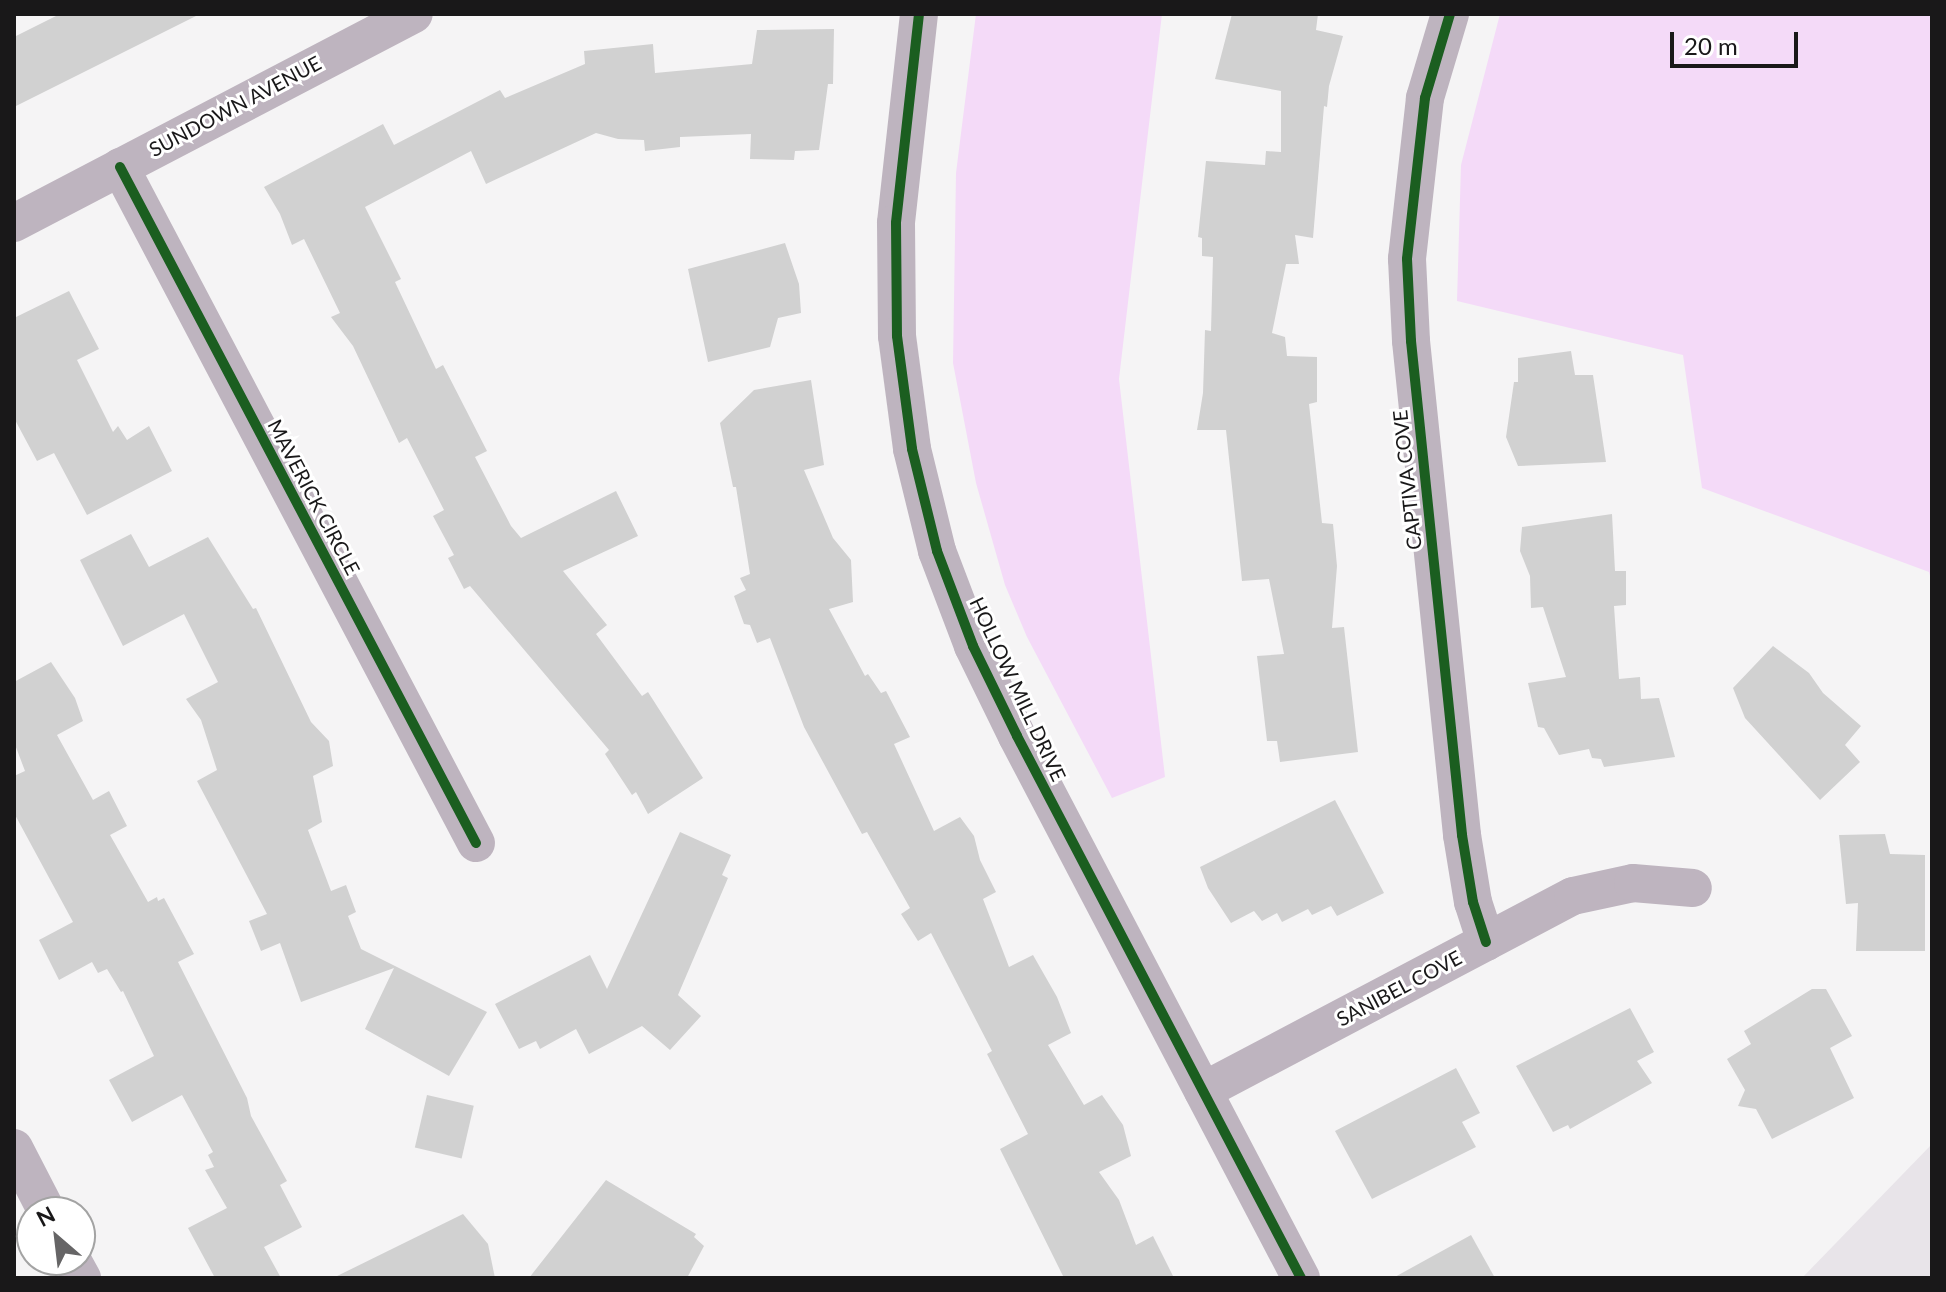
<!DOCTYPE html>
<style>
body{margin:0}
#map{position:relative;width:1946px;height:1292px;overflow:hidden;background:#f5f4f5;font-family:Lato,sans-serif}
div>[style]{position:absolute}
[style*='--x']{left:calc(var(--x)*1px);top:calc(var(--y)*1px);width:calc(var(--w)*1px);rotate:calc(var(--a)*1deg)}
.built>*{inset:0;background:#e8e4e9}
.green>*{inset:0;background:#f4daf8}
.building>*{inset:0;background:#d1d1d1;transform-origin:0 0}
.street>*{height:38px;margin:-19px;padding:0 19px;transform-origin:19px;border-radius:19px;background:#beb4bf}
.cycleway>*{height:10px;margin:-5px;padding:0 5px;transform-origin:5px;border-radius:5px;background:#1b5e20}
span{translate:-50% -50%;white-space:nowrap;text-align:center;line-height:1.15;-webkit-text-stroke:6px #fff;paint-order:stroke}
.street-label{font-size:20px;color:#191819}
.frame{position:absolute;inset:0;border:16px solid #191819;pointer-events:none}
.north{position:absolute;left:16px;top:1196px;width:80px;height:80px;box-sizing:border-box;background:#fff;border:2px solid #a3a3a3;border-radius:50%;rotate:332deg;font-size:22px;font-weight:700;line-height:32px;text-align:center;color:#191819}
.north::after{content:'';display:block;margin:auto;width:28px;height:36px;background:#666566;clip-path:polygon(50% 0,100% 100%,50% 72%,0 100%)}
.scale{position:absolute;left:1670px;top:32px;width:128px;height:36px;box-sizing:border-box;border:4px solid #191819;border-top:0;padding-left:10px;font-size:24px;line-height:28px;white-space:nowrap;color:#191819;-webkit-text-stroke:6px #fff;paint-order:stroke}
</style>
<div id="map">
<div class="built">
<div style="clip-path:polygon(1932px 1144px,1932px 1278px,1802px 1278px)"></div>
</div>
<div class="green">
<div style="clip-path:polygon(976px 14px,1162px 14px,1119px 379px,1165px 777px,1112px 798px,1027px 637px,1005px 585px,976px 483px,953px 363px,956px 173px)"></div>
<div style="clip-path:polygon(1500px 14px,1932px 14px,1932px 584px,1929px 572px,1702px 488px,1683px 355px,1457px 301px,1461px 165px)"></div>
</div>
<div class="building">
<div style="clip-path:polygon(60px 14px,200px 14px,14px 107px,14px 37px)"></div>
<div style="clip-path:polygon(1232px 14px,1318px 14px,1316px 30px,1343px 36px,1329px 86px,1327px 107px,1324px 106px,1313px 238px,1295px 235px,1299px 264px,1286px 264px,1272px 333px,1285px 337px,1287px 356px,1317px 357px,1317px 402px,1309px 404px,1322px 523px,1333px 524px,1337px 566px,1332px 628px,1344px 627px,1358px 752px,1280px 762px,1277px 741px,1267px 741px,1257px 656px,1284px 654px,1269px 579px,1242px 581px,1226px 430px,1197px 430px,1203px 393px,1205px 330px,1211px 331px,1213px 257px,1202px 256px,1202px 238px,1198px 237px,1206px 161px,1265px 165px,1266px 151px,1281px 152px,1281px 91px,1215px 79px)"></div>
<div style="clip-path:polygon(834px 29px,833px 84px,828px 84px,819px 150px,795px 151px,794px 160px,750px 159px,751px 134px,680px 137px,680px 147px,645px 151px,644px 140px,618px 139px,596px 133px,486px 184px,471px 151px,365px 207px,401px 279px,395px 282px,436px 369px,443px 365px,487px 451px,475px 457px,511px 526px,521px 538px,616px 491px,638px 536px,563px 571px,607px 625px,596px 634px,642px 696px,648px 692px,703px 778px,648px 814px,636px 792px,632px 795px,605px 754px,609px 750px,470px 586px,464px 589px,448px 558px,454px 555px,433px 516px,444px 510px,407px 438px,399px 443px,353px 346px,331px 317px,340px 313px,304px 239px,292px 245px,280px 214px,264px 187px,383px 124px,394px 145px,500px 90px,505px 98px,585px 64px,584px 51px,653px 44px,655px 73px,752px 64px,757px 30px)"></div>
<div style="clip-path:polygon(785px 243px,799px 284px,801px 313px,778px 318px,770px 347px,708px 362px,688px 269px)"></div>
<div style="clip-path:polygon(69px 291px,99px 349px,77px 360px,113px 432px,118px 426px,127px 440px,149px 426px,172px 471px,87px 515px,54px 453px,37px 461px,14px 418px,14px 318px)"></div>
<div style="clip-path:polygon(1571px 351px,1575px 375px,1593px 375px,1606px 462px,1518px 466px,1506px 437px,1514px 382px,1518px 382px,1518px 358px)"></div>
<div style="clip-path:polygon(811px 380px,824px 465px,804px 470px,833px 538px,851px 560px,853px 602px,829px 609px,865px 676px,868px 674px,881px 693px,886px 691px,910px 737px,894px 744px,934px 831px,960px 817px,974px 836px,980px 860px,996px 892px,983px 899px,1009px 967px,1033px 955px,1057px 997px,1071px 1033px,1048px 1045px,1084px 1105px,1102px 1095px,1123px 1125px,1131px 1156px,1099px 1172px,1119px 1200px,1136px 1245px,1153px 1236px,1174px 1278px,1064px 1278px,1000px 1149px,1028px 1134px,987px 1054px,992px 1051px,931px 933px,918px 941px,901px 914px,910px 908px,867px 832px,862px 834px,804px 727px,770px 638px,757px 643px,750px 625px,744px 624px,734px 596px,746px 590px,740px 578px,750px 574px,736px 487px,733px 487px,720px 423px,754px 390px)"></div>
<div style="clip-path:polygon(1612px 514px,1615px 571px,1626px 571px,1626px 605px,1614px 606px,1619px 679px,1640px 677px,1641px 699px,1659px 698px,1675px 757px,1604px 767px,1601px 759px,1592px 758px,1589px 749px,1559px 755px,1544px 728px,1538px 727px,1528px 683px,1566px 677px,1543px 607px,1531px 608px,1530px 576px,1520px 551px,1522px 527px)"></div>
<div style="clip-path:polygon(131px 534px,149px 567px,208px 537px,253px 609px,256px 608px,311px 722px,329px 741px,333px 766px,313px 776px,322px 822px,308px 830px,331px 891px,346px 885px,356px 912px,348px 916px,361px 949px,487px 1012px,449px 1076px,365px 1029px,394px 968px,301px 1002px,280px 943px,261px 951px,249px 921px,267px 914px,197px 781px,217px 770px,201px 720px,186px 699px,218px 682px,184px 614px,123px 646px,80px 560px)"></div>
<div style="clip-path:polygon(1773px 646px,1809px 673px,1823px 693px,1861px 726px,1845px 745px,1860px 762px,1820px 800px,1745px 718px,1733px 688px)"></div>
<div style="clip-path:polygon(51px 662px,75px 698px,83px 721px,57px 735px,93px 800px,109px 791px,127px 826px,110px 835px,148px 902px,157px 897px,158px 901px,164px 898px,194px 954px,178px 962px,247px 1098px,251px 1116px,287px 1181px,280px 1185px,302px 1227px,264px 1247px,281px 1278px,215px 1278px,188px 1228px,227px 1208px,205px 1170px,214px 1167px,208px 1155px,213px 1152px,182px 1095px,132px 1122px,109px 1080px,154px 1056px,123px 991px,121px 992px,107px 969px,98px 973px,92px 962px,59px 980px,39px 940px,73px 922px,14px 813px,14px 776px,25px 771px,14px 742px,14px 682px)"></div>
<div style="clip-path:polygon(1335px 800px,1384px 893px,1337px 916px,1331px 906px,1312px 915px,1308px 909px,1282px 922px,1277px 913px,1262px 921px,1254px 911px,1231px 923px,1208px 888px,1200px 867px)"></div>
<div style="clip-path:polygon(680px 832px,731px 855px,722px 875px,728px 878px,678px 995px,701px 1016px,670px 1050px,642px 1026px,589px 1054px,576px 1029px,540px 1049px,536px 1041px,519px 1049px,495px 1004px,590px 955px,607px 989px)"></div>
<div style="clip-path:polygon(1885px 834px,1890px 854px,1925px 855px,1925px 951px,1856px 951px,1858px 903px,1846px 904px,1839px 835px)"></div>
<div style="clip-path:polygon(1812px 989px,1826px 989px,1852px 1036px,1830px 1048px,1854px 1098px,1772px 1139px,1756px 1109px,1738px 1106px,1745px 1090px,1727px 1059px,1751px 1044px,1744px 1031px)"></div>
<div style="clip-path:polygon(1630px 1008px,1654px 1052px,1637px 1061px,1652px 1083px,1570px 1129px,1568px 1125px,1553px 1132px,1516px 1066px)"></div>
<div style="clip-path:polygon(1456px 1068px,1480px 1113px,1462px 1122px,1476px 1147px,1372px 1199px,1335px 1131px)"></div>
<div style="left:427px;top:1095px;width:48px;height:54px;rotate:13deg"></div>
<div style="clip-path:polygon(606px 1180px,696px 1234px,694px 1237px,704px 1246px,687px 1278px,529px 1278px)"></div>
<div style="clip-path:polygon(463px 1214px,488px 1244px,495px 1278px,333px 1278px)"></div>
<div style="clip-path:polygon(1471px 1235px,1495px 1278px,1393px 1278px)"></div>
</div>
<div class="street">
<div style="--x:919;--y:14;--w:210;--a:96.3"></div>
<div style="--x:896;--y:223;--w:113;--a:89.5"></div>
<div style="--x:897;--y:336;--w:114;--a:82.4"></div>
<div style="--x:912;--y:449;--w:105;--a:76.2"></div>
<div style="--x:937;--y:551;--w:102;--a:69.2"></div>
<div style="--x:973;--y:646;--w:100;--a:63.9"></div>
<div style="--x:1017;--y:736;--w:612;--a:62.35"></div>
<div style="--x:1450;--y:14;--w:88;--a:106.6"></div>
<div style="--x:1425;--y:98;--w:162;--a:96.4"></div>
<div style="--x:1407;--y:259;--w:82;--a:87.2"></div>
<div style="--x:1411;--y:341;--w:497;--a:84.1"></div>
<div style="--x:1462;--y:835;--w:68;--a:80.7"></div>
<div style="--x:1473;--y:902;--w:42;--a:72"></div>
<div style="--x:120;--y:167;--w:764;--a:62.23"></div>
<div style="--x:14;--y:223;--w:451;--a:-27.6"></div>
<div style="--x:1203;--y:1091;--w:418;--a:-27.8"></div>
<div style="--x:1573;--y:896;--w:61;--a:-12.2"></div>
<div style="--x:1633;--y:883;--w:60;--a:4.8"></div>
<div style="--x:14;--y:1148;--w:72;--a:62.7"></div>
<div style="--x:72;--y:1260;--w:21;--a:61"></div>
</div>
<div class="cycleway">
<div style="--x:919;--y:14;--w:210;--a:96.3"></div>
<div style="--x:896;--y:223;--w:113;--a:89.5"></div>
<div style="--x:897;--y:336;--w:114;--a:82.4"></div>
<div style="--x:912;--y:449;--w:105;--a:76.2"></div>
<div style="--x:937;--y:551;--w:102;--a:69.2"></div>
<div style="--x:973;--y:646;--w:100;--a:63.9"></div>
<div style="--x:1017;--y:736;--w:612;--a:62.35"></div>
<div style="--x:1450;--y:14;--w:88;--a:106.6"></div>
<div style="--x:1425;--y:98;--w:162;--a:96.4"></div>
<div style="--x:1407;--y:259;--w:82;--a:87.2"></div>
<div style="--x:1411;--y:341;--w:497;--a:84.1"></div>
<div style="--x:1462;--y:835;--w:68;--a:80.7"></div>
<div style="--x:1473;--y:902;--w:42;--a:72"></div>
<div style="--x:120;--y:167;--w:764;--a:62.23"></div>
</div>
<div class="street-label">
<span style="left:235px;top:106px;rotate:-28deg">SUNDOWN AVENUE</span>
<span style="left:1407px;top:480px;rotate:-96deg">CAPTIVA COVE</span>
<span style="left:314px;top:497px;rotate:62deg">MAVERICK CIRCLE</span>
<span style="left:1018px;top:689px;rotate:65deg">HOLLOW MILL DRIVE</span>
<span style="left:1399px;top:988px;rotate:-28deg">SANIBEL COVE</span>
</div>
<div class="frame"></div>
<div class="north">N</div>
<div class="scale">20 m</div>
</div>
